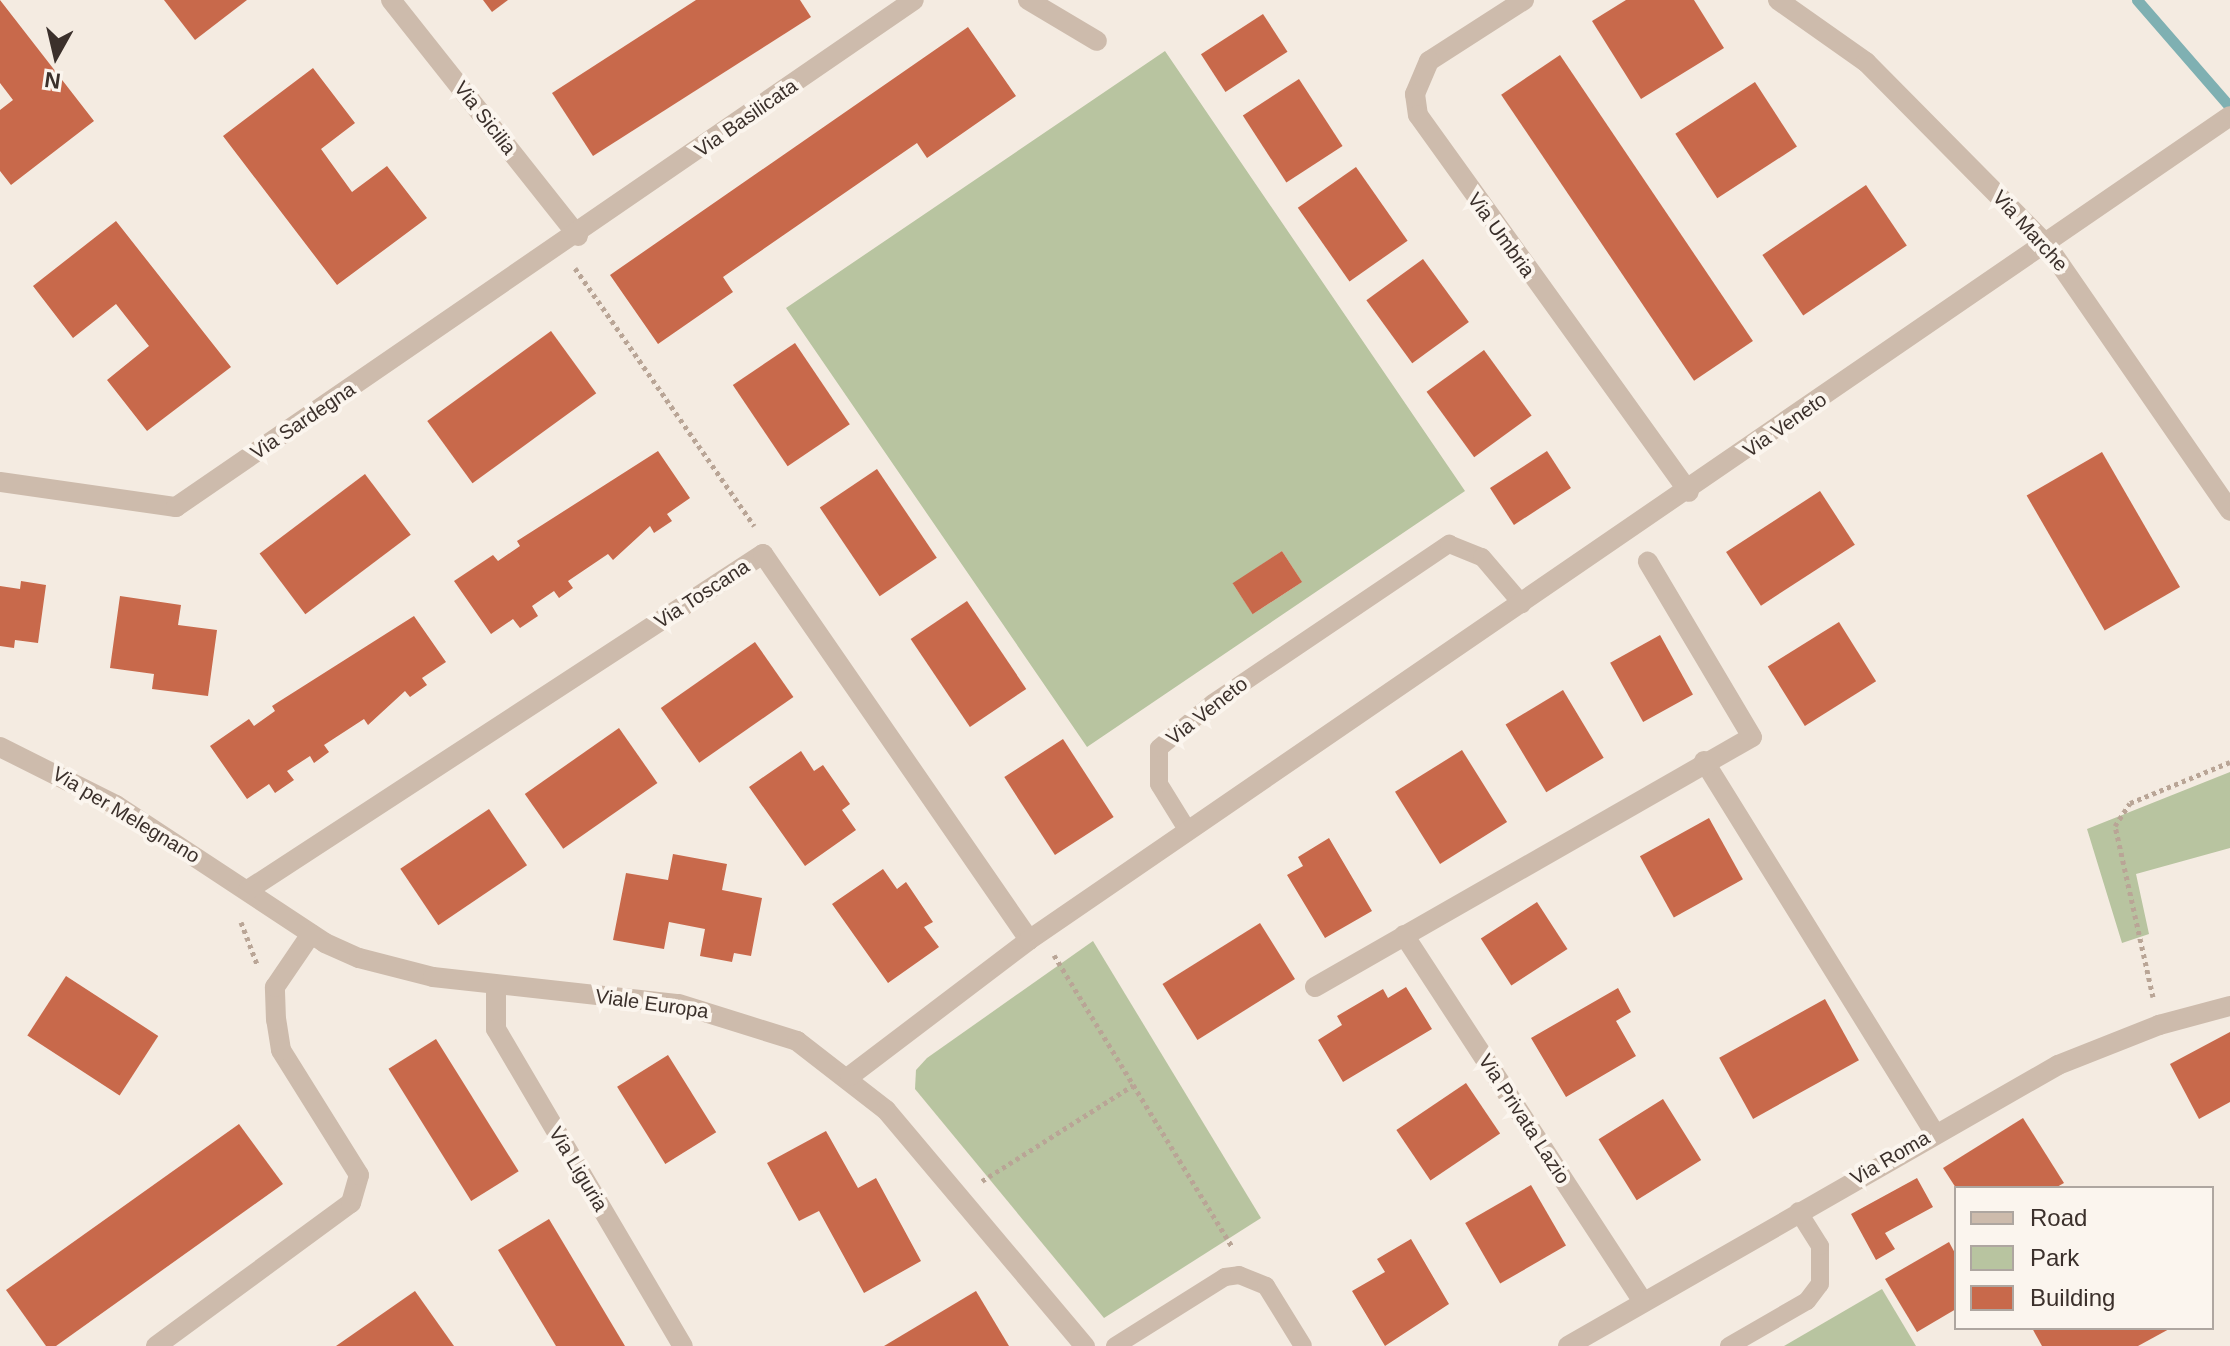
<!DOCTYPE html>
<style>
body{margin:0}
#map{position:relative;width:2230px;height:1346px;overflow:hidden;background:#f4ebe1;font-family:Helvetica,sans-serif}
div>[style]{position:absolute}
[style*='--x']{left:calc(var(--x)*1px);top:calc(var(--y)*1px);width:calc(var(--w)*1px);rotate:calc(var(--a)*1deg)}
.green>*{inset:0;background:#b8c4a0}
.stream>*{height:11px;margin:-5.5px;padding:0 5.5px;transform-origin:5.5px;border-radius:5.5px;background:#7fb0b2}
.building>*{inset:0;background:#c8694b;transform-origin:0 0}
.path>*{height:5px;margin-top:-2.5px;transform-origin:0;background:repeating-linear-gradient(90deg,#b9a596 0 4px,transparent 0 8px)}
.service>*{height:18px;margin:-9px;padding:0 9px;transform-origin:9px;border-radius:9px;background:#cdbbac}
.minor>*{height:20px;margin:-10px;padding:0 10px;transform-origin:10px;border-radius:10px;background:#cdbbac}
span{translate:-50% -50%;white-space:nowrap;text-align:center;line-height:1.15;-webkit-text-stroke:8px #fbf5ee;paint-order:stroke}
.street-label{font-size:20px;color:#3b302b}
.legend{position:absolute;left:1954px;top:1186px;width:260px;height:144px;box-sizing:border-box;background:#fbf5ee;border:2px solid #aea6a0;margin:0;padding:10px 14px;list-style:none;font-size:24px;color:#3b302b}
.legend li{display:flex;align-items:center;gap:16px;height:40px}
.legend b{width:40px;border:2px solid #aea6a0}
.north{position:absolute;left:16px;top:16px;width:80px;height:80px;-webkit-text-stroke:6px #fbf5ee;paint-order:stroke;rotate:188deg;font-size:22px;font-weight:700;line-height:32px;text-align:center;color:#3b302b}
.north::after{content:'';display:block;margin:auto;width:28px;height:36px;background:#3b302b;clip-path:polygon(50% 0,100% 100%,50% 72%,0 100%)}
</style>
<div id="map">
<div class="green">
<div style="clip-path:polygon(evenodd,1165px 51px,1465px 491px,1087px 747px,786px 308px,1165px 51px,1282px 551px,1302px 582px,1253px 614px,1233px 584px,1282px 551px)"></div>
<div style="clip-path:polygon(2230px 772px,2230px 848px,2136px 874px,2149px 934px,2122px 943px,2087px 829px)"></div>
<div style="clip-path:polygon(1093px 941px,1261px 1218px,1104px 1318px,915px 1089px,916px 1070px,927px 1058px)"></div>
<div style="clip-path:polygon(1882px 1289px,1916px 1346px,1784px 1346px)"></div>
</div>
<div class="stream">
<div style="--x:2137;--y:0;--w:142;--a:49"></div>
</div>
<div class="building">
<div style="clip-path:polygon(0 0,94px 121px,11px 185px,0 171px,0 110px,13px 100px,0 83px)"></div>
<div style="clip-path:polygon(164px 0,247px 0,195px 40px)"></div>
<div style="clip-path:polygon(483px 0,508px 0,492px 12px)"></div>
<div style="clip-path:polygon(696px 0,800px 0,811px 17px,593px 156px,552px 93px)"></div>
<div style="clip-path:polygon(1626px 0,1694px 0,1724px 48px,1641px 99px,1592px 21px)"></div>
<div style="left:1263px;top:14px;width:45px;height:74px;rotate:57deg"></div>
<div style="clip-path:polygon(968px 27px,1016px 96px,927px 158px,917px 143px,723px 277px,733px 292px,658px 344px,610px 275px)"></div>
<div style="left:1560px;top:55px;width:345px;height:71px;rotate:56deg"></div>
<div style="clip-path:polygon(313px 68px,355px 123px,321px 149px,352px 192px,387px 166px,427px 218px,337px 285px,223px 136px)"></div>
<div style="left:1299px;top:79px;width:80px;height:67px;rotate:57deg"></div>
<div style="left:1755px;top:82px;width:77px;height:95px;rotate:57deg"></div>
<div style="left:1356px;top:167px;width:90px;height:71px;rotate:55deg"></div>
<div style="left:1866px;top:185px;width:73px;height:125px;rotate:56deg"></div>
<div style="clip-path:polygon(116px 221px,231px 367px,147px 431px,107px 380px,149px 346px,116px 304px,73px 338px,33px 286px)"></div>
<div style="left:1423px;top:259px;width:78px;height:70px;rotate:54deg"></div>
<div style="left:551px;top:331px;width:77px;height:153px;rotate:54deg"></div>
<div style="left:795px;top:343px;width:98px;height:75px;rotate:56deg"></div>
<div style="left:1484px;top:350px;width:81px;height:71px;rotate:54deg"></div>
<div style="clip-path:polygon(658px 451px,690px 498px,667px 514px,672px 521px,654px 533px,650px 526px,613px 560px,608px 554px,568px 581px,573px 588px,559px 598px,554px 591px,532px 606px,538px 616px,520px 628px,513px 619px,491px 634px,454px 581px,493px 555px,498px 561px,520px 546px,517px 541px)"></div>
<div style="left:1547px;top:451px;width:44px;height:68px;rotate:57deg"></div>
<div style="left:2102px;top:452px;width:156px;height:87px;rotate:60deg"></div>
<div style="left:877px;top:469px;width:107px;height:69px;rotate:56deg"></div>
<div style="left:365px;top:474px;width:76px;height:132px;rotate:53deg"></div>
<div style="left:1820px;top:491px;width:64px;height:112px;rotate:57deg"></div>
<div style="left:1282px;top:551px;width:37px;height:59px;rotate:57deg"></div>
<div style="clip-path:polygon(21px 581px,46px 585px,38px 643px,15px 640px,14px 648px,0 646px,0 586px,20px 589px)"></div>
<div style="clip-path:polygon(120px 596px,181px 605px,178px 625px,217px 630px,208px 696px,152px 689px,154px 674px,110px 668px)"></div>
<div style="left:967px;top:601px;width:106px;height:68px;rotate:56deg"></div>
<div style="clip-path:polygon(414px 616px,446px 662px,422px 678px,427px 685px,410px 697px,405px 691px,368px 725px,364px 719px,324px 745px,329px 752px,314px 763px,310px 756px,287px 771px,294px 780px,275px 793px,269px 784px,247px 799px,210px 746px,249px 719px,254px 726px,275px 711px,272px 706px)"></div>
<div style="left:1839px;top:622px;width:70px;height:84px;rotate:58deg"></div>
<div style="left:1660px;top:635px;width:68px;height:57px;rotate:61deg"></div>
<div style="left:755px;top:642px;width:67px;height:115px;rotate:55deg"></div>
<div style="left:1563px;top:690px;width:79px;height:67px;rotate:59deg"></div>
<div style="left:619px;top:728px;width:67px;height:115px;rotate:55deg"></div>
<div style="left:1063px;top:739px;width:93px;height:70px;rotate:57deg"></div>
<div style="left:1462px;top:750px;width:85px;height:79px;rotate:58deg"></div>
<div style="clip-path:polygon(801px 751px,814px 771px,823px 765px,850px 804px,842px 810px,856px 830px,805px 866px,749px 787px)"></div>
<div style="left:489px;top:809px;width:68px;height:107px;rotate:56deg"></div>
<div style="left:1709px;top:818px;width:70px;height:79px;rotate:61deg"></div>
<div style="clip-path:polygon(1329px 838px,1372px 911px,1325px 938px,1287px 875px,1303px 866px,1298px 857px)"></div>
<div style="clip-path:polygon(673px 854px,727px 864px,722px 890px,762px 898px,751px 956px,734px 953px,732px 962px,700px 956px,705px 929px,669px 922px,664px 949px,613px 940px,626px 873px,668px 880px)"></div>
<div style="clip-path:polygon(883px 869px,897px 889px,906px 882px,933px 922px,924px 927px,939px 947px,888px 983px,832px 904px)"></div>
<div style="left:1537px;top:902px;width:56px;height:67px;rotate:57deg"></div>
<div style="left:1260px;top:923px;width:66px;height:115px;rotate:58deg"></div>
<div style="left:66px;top:976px;width:110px;height:71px;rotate:33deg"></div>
<div style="clip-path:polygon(1406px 987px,1432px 1029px,1343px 1082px,1318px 1040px,1342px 1025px,1337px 1016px,1383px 989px,1388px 998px)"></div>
<div style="clip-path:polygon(1618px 988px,1631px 1012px,1616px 1021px,1636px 1056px,1566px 1097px,1531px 1038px)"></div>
<div style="left:1825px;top:999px;width:70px;height:121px;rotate:61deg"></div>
<div style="clip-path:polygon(2230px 1032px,2230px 1102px,2199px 1119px,2170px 1064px)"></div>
<div style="left:436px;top:1039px;width:156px;height:56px;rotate:58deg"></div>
<div style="left:668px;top:1055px;width:91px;height:60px;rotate:58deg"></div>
<div style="left:1466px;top:1083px;width:61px;height:84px;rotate:56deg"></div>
<div style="left:1663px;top:1099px;width:72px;height:76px;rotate:58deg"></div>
<div style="clip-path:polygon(2023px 1118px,2064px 1183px,2055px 1188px,1956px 1188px,1943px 1168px)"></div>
<div style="clip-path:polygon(239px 1124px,283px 1184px,56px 1346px,46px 1346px,6px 1290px)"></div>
<div style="clip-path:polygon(826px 1131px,858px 1188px,876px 1178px,921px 1261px,864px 1293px,819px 1211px,799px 1221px,767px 1163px)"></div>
<div style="clip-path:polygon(1917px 1178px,1933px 1207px,1885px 1233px,1895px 1249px,1876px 1260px,1851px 1214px)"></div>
<div style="left:1531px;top:1185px;width:70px;height:76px;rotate:60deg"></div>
<div style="clip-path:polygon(549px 1219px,625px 1346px,556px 1346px,498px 1250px)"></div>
<div style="clip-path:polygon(1411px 1239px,1449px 1304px,1385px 1346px,1352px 1291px,1385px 1272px,1377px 1259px)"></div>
<div style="clip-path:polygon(1949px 1242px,1956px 1255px,1956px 1309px,1917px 1332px,1885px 1279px)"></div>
<div style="clip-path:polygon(415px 1291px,454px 1346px,336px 1346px)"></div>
<div style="clip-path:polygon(976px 1291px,1009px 1346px,884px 1346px)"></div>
<div style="clip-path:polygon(2032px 1328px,2171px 1328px,2138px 1346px,2042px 1346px)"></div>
</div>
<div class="path">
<div style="--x:575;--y:268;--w:314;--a:55.2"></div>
<div style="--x:241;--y:922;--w:45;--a:69.1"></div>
<div style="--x:1054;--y:955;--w:342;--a:58.6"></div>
<div style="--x:2153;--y:997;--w:175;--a:-102.5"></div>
<div style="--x:2115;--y:826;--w:27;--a:-57"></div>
<div style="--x:2130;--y:803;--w:108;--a:-22.3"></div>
<div style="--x:982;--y:1181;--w:179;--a:-32.4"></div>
</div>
<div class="service">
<div style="--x:1188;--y:831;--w:55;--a:-121.7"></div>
<div style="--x:1159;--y:784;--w:36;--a:-90"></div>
<div style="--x:1159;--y:748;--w:70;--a:-39.8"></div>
<div style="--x:1213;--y:703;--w:285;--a:-34"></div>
<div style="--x:1449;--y:544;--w:35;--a:22"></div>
<div style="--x:1482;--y:557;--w:62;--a:49.6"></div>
<div style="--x:1115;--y:1346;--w:130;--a:-32.1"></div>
<div style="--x:1225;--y:1277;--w:14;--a:-8"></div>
<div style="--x:1239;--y:1275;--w:29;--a:22"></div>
<div style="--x:1266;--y:1286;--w:70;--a:58.3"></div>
<div style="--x:1729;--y:1346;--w:90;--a:-30"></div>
<div style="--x:1807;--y:1301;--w:21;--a:-53"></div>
<div style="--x:1820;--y:1284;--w:38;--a:-90"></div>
<div style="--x:1820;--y:1246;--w:41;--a:-122.2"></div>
</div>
<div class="minor">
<div style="--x:391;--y:0;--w:301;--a:51.6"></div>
<div style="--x:1028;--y:0;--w:80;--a:30.7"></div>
<div style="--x:1524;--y:0;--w:113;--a:147.3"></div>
<div style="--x:1429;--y:61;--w:36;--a:113"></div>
<div style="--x:1415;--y:94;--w:21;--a:82"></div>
<div style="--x:1418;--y:115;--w:464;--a:54.3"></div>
<div style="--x:1778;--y:0;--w:108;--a:35.2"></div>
<div style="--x:1866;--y:62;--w:256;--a:45.3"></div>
<div style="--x:2046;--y:244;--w:324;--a:55.4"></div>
<div style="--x:0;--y:482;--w:178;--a:8.1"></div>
<div style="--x:176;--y:507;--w:895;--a:-34.49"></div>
<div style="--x:0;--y:747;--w:130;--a:26.6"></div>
<div style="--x:116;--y:805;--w:250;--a:33.4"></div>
<div style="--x:325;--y:943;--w:37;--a:24"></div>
<div style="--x:359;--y:958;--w:76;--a:14.4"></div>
<div style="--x:433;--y:977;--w:247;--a:6.3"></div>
<div style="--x:679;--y:1004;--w:124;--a:17.4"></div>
<div style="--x:797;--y:1041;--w:113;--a:37.8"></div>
<div style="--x:886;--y:1110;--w:309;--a:49.9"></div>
<div style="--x:1704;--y:761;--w:437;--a:58.2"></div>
<div style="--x:248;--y:890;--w:615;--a:-33.12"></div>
<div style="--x:763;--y:554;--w:469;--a:55.4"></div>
<div style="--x:1404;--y:935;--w:438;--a:56.9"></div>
<div style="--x:496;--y:985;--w:44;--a:90"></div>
<div style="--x:496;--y:1029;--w:368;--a:59.5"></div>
<div style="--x:1315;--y:987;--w:503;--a:-29.77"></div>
<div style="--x:1752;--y:737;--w:204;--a:-120.7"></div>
<div style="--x:850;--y:1076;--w:225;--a:-37.2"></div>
<div style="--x:1029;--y:940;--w:1456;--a:-34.45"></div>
<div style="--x:156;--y:1346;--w:242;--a:-36.3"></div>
<div style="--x:351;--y:1203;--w:29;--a:-74"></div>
<div style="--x:359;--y:1175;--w:147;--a:-122"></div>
<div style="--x:281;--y:1050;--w:30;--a:-99"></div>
<div style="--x:276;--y:1020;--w:33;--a:-92"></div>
<div style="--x:275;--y:987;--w:64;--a:-55.8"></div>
<div style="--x:1568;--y:1346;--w:565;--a:-29.83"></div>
<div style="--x:2058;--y:1065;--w:109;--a:-21.6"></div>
<div style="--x:2159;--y:1025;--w:73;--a:-15"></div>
</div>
<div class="street-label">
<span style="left:485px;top:118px;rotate:52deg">Via Sicilia</span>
<span style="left:746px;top:118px;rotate:-35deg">Via Basilicata</span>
<span style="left:2030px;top:231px;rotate:48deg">Via Marche</span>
<span style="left:1501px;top:235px;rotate:54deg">Via Umbria</span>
<span style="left:303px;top:421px;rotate:-34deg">Via Sardegna</span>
<span style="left:1785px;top:425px;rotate:-35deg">Via Veneto</span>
<span style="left:702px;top:594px;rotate:-33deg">Via Toscana</span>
<span style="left:1207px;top:711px;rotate:-38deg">Via Veneto</span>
<span style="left:126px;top:815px;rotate:31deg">Via per Melegnano</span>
<span style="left:652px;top:1004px;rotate:8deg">Viale Europa</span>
<span style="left:1524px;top:1119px;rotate:57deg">Via Privata Lazio</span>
<span style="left:1890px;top:1158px;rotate:-30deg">Via Roma</span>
<span style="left:578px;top:1169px;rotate:59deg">Via Liguria</span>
</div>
<ul class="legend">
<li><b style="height:10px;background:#cdbbac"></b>Road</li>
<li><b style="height:22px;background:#b8c4a0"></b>Park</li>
<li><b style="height:22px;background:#c8694b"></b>Building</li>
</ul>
<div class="north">N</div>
</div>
